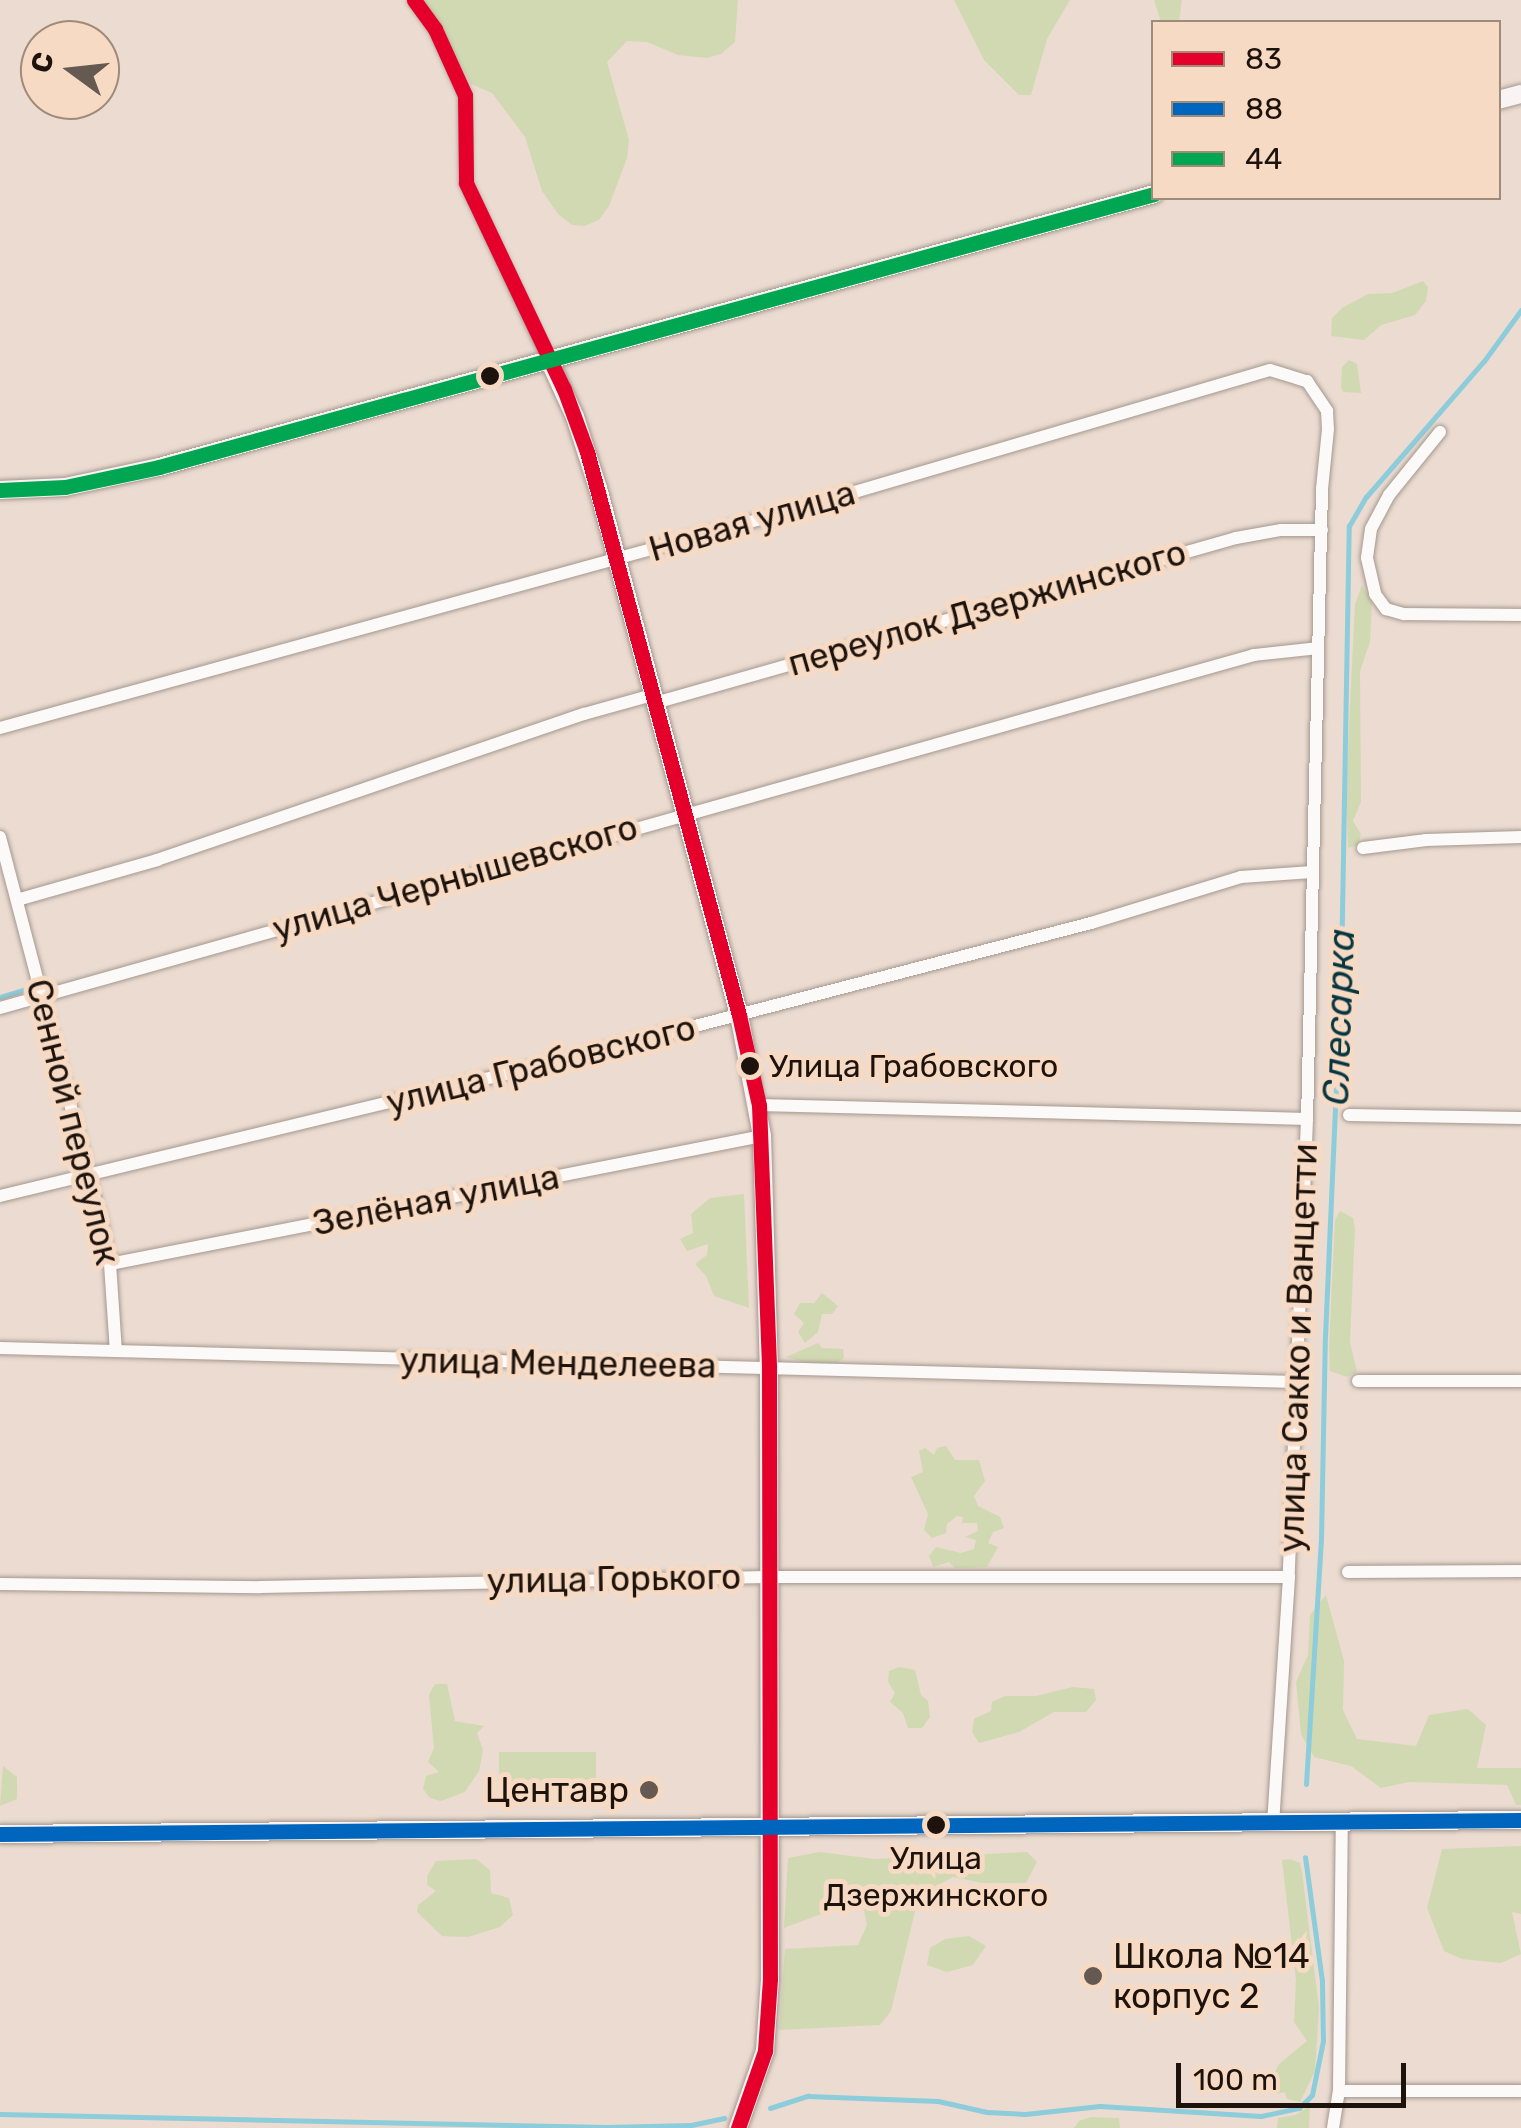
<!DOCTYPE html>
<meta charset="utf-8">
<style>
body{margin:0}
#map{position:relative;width:1521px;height:2128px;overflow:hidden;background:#ebdbd0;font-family:Rubik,sans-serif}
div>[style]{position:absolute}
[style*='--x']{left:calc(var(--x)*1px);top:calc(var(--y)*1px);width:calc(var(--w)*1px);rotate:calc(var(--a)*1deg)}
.green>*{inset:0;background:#d1d9b2;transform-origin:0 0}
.stream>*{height:5px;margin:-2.5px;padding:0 2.5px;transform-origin:2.5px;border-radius:2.5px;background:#8dccda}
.roads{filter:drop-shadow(0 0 2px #a4988f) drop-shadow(0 0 2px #a4988f)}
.street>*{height:12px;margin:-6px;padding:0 6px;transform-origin:6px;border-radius:6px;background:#fcfaf8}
.secondary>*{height:18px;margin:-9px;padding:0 9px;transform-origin:9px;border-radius:9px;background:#f9f4f3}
.bus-1>*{height:15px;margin:-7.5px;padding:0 7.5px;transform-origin:7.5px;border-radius:7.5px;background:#e4002b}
.bus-2>*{height:15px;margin:-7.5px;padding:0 7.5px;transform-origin:7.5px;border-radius:7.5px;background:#0065bd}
.bus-3>*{height:15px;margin:-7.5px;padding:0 7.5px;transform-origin:7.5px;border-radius:7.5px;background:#00a651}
.dots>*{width:28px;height:28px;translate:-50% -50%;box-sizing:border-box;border:5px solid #f7dac4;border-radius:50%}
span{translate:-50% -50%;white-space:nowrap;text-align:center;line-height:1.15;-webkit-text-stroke:10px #f7dac4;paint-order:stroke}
.bus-label{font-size:32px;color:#1d130c}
.left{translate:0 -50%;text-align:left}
.street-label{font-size:35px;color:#1d130c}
.poi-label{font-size:35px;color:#1d130c}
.right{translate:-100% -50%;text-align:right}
.water-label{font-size:38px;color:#063640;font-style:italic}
.legend{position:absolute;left:1151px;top:20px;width:350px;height:180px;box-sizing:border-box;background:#f7dac4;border:2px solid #a08a7a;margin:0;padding:12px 18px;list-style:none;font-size:30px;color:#1d130c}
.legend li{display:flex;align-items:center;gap:20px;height:50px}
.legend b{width:50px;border:2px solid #a08a7a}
.north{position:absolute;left:20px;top:20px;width:100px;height:100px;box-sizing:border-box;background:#f7dac4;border:2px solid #a08a7a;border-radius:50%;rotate:285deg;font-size:28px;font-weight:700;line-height:40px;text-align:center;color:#1d130c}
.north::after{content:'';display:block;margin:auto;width:35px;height:45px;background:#655951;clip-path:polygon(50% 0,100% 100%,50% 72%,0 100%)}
.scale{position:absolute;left:1176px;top:2063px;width:230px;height:45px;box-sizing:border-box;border:5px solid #1d130c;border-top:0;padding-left:12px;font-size:30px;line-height:35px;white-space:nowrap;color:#1d130c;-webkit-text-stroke:8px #f7dac4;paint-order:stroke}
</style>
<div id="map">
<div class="green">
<div style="clip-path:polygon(424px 0,738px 0,735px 42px,721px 54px,707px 58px,678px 55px,647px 42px,627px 41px,607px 62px,629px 140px,627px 158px,609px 206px,599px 220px,584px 226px,572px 225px,558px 214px,542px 191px,525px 137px,492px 93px,471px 84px)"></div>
<div style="clip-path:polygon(954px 0,1070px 0,1047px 39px,1031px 95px,1019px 95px,984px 60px)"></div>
<div style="clip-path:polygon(1154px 0,1182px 0,1179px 22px,1161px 22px)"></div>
<div style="clip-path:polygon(1423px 281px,1428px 287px,1426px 301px,1415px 315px,1381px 325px,1364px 340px,1331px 336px,1332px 318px,1342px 308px,1368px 294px,1392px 293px)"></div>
<div style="clip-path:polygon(1349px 360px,1357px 364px,1361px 393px,1343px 392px,1341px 387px,1342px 367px)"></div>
<div style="clip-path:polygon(1362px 585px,1372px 602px,1370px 642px,1360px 671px,1361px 802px,1353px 821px,1361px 834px,1358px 845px,1348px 848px,1346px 788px,1355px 604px)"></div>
<div style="clip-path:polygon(744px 1194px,749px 1308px,714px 1296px,706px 1276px,695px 1264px,707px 1255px,708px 1244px,687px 1251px,680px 1239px,693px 1233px,691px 1214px,710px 1198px)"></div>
<div style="clip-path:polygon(1340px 1211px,1353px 1218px,1355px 1228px,1350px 1342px,1357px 1372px,1347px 1377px,1330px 1371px,1329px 1346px,1335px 1220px)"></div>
<div style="clip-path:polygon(822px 1293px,838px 1306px,832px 1314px,822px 1314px,818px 1332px,805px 1343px,798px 1332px,804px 1323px,794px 1314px,800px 1303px,814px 1303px)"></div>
<div style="clip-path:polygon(818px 1343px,822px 1348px,843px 1349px,844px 1358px,837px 1363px,812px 1364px,786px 1357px)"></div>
<div style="clip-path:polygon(946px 1446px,955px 1460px,979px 1460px,985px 1481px,974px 1496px,978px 1506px,1000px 1517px,1004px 1528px,993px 1532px,988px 1543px,998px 1547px,987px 1567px,955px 1568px,949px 1562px,933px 1567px,929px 1556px,936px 1547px,961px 1553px,974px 1549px,976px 1540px,965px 1537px,978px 1531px,977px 1523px,962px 1523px,963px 1517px,957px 1516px,947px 1524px,946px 1533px,932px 1538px,924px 1530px,928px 1514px,911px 1477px,923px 1472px,919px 1451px,925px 1448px,934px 1455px,937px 1448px)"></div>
<div style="clip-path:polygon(1326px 1595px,1344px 1661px,1343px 1710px,1357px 1739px,1416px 1746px,1429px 1715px,1468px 1709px,1486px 1725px,1477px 1768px,1521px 1768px,1521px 1805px,1516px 1805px,1507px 1785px,1409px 1782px,1381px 1788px,1351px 1766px,1314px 1757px,1301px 1734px,1296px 1682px,1308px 1655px,1310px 1615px)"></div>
<div style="clip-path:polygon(899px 1667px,915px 1670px,921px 1695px,928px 1701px,930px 1717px,922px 1728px,908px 1728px,903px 1713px,890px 1702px,895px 1693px,888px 1682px,889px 1671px)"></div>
<div style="clip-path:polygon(435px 1684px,447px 1684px,455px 1721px,484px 1726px,477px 1733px,483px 1750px,479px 1771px,465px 1792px,441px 1801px,430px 1798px,423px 1789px,426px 1776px,439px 1772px,428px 1762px,434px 1748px,429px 1695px)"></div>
<div style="clip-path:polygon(1073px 1687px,1094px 1689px,1096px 1700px,1086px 1712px,1054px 1712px,1019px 1732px,979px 1743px,972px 1732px,974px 1719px,991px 1711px,992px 1702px,1005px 1696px,1036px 1696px)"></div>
<div style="left:499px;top:1752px;width:97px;height:31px"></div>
<div style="clip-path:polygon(3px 1766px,17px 1777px,17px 1799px,0 1806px)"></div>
<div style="clip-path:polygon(1521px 1846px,1521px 1914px,1512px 1912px,1521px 1954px,1501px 1963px,1462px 1959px,1444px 1951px,1427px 1908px,1442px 1849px)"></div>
<div style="clip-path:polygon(819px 1852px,875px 1859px,1027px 1852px,1037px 1862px,1026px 1883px,982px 1883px,953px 1877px,919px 1895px,891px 2011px,880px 2025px,779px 2030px,785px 1949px,858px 1945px,867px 1925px,863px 1906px,845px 1905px,784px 1928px,788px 1858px)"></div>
<div style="clip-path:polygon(476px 1859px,490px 1870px,491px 1893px,509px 1898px,513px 1915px,500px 1927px,468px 1937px,442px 1936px,417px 1912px,418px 1905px,436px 1891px,427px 1885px,427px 1876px,436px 1861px)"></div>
<div style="clip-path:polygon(1290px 1859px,1300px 1863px,1302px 1872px,1319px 2008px,1315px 2071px,1300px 2102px,1287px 2099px,1285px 2092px,1276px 2094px,1269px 2083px,1279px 2064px,1307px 2041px,1294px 2022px,1296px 1980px,1282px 1860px)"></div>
<div style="clip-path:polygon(969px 1936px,986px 1946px,973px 1965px,947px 1972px,927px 1965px,930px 1948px,945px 1939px)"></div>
<div style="clip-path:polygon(1310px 2105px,1309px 2128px,1277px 2128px,1278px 2118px,1296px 2115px)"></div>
<div style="clip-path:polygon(1091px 2117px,1119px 2118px,1120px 2128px,1074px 2128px,1079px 2121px)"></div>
</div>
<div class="stream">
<div style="--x:0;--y:997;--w:39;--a:-17"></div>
<div style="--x:1306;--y:1784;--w:245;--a:-86.5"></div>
<div style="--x:1321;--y:1539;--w:202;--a:-88.9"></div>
<div style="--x:1325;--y:1337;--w:367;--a:-87.5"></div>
<div style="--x:1341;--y:970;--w:444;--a:-89"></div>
<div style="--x:1349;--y:526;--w:34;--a:-60"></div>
<div style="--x:1366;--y:497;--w:180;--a:-49.1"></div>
<div style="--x:1484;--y:361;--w:63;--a:-54"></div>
<div style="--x:770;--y:2108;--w:40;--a:-18"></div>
<div style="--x:808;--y:2096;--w:130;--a:2.2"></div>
<div style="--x:938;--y:2101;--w:50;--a:12.7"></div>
<div style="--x:987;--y:2112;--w:38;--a:3"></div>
<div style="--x:1025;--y:2114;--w:75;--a:-6.1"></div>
<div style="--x:1100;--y:2106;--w:161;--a:3.6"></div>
<div style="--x:1261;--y:2116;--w:39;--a:-12"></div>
<div style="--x:1299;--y:2108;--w:18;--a:-45"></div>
<div style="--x:1312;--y:2095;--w:55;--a:-78.5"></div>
<div style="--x:1323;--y:2041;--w:60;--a:-91"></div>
<div style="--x:1322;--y:1981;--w:125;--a:-97.8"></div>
<div style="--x:0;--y:2114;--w:607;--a:1.23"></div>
<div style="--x:607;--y:2127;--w:84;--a:-1.4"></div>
<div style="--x:691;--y:2125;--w:34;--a:-12"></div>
</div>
<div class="roads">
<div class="street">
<div style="--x:414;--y:0;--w:36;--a:54"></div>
<div style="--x:435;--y:29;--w:72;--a:65.6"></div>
<div style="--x:465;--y:95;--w:88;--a:89.3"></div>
<div style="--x:466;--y:183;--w:195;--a:64.9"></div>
<div style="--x:1440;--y:432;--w:81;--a:129"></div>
<div style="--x:1389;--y:495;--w:38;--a:118"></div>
<div style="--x:1371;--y:529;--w:29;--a:98"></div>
<div style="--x:1367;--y:558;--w:37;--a:77"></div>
<div style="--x:1375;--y:594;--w:19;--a:54"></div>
<div style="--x:1386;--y:609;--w:19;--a:16"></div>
<div style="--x:1404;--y:614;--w:117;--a:0.5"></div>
<div style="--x:655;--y:703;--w:604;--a:-15.85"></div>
<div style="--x:1236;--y:538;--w:46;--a:-10.1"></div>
<div style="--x:1281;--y:530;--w:41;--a:0"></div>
<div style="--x:0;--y:728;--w:819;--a:-15.36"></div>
<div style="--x:790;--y:511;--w:500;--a:-16.37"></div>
<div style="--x:1270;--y:370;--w:39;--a:17"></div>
<div style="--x:1307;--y:381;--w:36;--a:56"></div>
<div style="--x:1327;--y:411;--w:18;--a:87"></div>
<div style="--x:1328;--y:429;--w:60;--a:95.7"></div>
<div style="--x:1322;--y:489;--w:630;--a:91.36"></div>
<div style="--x:1307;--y:1119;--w:458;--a:92.3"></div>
<div style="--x:1289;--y:1577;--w:246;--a:93.7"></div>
<div style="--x:0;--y:837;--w:397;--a:75.3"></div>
<div style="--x:101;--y:1221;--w:44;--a:78.2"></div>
<div style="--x:110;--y:1264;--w:87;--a:86.1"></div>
<div style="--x:1363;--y:848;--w:64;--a:-7.2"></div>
<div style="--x:1426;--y:840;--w:95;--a:-1.8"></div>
<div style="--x:17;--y:900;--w:146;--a:-15.9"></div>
<div style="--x:157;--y:860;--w:451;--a:-18.9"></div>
<div style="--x:584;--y:714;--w:71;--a:-15.6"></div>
<div style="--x:0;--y:1008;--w:1303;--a:-15.72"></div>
<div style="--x:1254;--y:655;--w:64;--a:-6.2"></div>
<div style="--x:759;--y:1105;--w:548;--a:1.46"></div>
<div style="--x:1349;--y:1115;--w:172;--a:1"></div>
<div style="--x:0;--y:1196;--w:597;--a:-13.57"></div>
<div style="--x:580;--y:1056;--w:528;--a:-14.59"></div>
<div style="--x:1091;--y:923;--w:157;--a:-17"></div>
<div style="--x:1241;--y:877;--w:71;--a:-4"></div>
<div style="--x:110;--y:1264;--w:664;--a:-11.11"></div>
<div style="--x:0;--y:1348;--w:1296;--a:1.5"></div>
<div style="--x:1358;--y:1381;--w:163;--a:0"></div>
<div style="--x:1348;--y:1572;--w:173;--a:-0.3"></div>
<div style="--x:0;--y:1584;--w:260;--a:0.7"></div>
<div style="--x:260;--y:1587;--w:507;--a:-1.13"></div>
<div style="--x:767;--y:1577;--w:522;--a:0"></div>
<div style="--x:1339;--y:2091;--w:182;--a:0"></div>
<div style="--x:1333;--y:2128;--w:37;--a:-81"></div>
<div style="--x:1339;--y:2091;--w:269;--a:-89.4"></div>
</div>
<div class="secondary">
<div style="--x:1498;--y:100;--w:24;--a:-15"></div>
<div style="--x:549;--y:360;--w:63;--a:65.5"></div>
<div style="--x:575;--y:417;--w:75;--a:72.1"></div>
<div style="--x:598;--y:488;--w:546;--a:75.02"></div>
<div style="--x:739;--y:1015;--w:123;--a:79.2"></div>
<div style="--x:762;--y:1136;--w:232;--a:88.3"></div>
<div style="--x:769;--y:1368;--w:611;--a:89.91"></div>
<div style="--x:770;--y:1979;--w:72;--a:94"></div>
<div style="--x:765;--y:2051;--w:82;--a:109.3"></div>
<div style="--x:0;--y:490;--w:65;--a:-2.6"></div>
<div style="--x:65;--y:487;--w:96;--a:-12"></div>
<div style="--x:159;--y:467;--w:1032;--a:-15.34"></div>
<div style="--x:0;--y:1834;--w:1521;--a:-0.53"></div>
</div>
</div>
<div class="bus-1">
<div style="--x:414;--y:0;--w:36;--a:54"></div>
<div style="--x:435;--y:29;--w:72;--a:65.6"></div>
<div style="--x:465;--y:95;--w:88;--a:89.3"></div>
<div style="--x:466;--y:183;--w:228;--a:64.6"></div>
<div style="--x:564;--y:389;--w:67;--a:69.9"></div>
<div style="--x:587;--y:452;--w:583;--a:74.89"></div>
<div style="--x:739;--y:1015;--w:92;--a:77.5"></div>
<div style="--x:759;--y:1105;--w:263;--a:87.8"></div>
<div style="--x:769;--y:1368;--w:611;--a:89.91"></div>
<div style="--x:770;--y:1979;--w:72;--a:94"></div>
<div style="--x:765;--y:2051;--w:82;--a:109.3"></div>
</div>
<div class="bus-2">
<div style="--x:0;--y:1834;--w:1521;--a:-0.53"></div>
</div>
<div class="bus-3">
<div style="--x:0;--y:490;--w:65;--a:-2.6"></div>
<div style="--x:65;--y:487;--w:96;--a:-12"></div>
<div style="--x:159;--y:467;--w:1032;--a:-15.34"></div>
</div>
<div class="dots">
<div style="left:490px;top:376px;background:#1d130c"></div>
<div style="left:750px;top:1066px;background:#1d130c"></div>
<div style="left:649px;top:1790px;background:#655951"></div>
<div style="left:936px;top:1825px;background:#1d130c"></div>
<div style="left:1093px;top:1976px;background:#655951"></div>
</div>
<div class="bus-label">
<span class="left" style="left:769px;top:1066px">Улица Грабовского</span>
<span style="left:936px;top:1877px">Улица<br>Дзержинского</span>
</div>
<div class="street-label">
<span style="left:752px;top:521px;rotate:-16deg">Новая улица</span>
<span style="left:987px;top:608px;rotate:-16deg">переулок Дзержинского</span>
<span style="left:455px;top:878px;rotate:-16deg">улица Чернышевского</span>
<span style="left:541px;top:1065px;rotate:-14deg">улица Грабовского</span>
<span style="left:73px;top:1122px;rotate:76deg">Сенной переулок</span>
<span style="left:436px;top:1200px;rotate:-11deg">Зелёная улица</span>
<span style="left:1298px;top:1348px;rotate:-88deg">улица Сакко и Ванцетти</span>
<span style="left:558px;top:1363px;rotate:1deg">улица Менделеева</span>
<span style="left:614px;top:1579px;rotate:-1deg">улица Горького</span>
</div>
<div class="poi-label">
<span class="right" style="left:629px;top:1790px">Центавр</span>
<span class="left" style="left:1113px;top:1976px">Школа №14<br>корпус 2</span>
</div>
<div class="water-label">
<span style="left:1339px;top:1017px;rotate:-88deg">Слесарка</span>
</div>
<ul class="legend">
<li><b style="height:12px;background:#e4002b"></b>83</li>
<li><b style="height:12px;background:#0065bd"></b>88</li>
<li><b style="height:12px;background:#00a651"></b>44</li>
</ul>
<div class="north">С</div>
<div class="scale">100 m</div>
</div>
